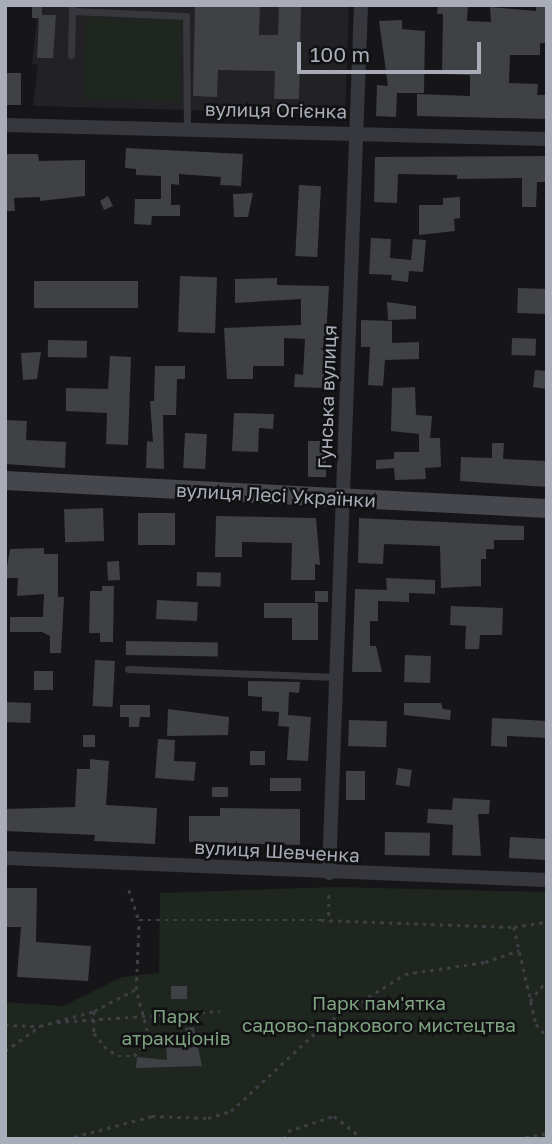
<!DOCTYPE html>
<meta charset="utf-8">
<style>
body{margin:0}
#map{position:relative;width:552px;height:1144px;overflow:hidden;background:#161618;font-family:"Golos Text",sans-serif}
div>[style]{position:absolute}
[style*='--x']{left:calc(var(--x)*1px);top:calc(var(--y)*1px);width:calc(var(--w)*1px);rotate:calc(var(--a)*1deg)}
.built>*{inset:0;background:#222225}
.green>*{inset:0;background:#1e261f;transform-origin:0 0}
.building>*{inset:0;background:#404145;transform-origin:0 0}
.path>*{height:2.5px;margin-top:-1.25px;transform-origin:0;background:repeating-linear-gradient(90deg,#3d3f44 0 3.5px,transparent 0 8.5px)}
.lane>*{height:7px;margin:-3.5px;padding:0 3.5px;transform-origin:3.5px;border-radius:3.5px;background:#37383d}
.street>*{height:14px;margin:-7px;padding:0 7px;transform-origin:7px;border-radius:7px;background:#37383d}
.secondary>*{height:19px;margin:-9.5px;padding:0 9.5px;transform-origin:9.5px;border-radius:9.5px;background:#45474d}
span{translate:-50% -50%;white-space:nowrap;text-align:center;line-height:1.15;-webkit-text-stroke:5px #111113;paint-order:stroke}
.street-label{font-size:19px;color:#a8adb8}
.park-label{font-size:19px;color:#7fa381}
.frame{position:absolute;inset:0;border:7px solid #a8adb8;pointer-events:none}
.scale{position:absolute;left:297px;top:42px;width:184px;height:32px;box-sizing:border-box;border:4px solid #a8adb8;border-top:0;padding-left:9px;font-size:21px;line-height:24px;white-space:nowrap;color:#a8adb8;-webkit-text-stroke:5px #111113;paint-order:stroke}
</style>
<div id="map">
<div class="built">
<div style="clip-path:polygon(32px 5px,349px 5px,345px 114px,33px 106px,38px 65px,32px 64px,37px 19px,32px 18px)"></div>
</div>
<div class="green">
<div style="left:86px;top:18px;width:96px;height:82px;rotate:1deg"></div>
<div style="clip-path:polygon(335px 887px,547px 892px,547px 1139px,5px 1139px,5px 1002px,63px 1006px,122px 977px,159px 973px,160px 893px)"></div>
</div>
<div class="building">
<div style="clip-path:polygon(32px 5px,42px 5px,42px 15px,56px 15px,53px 58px,37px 58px,39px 18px,32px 18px)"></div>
<div style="clip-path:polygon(195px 5px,260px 5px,259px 35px,278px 35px,279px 5px,301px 5px,299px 99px,274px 99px,275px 71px,218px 70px,217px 97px,193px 96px)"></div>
<div style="clip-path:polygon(438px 5px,468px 5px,467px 21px,491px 22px,490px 7px,536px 11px,536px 5px,547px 5px,547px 43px,540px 43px,540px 55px,510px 55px,509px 83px,538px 84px,537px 95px,547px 95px,547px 119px,417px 116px,417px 94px,470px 96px,470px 75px,442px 74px,443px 14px,437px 14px)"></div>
<div style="clip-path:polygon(402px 20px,402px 29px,425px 31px,424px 93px,397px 93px,396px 117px,376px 116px,377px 85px,388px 86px,379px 21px)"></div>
<div style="left:5px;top:73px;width:16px;height:32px"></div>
<div style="clip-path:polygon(126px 148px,243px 154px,241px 186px,220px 185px,221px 177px,179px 174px,179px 185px,171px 184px,171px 205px,180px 205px,180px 216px,152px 216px,151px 225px,134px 224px,135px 199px,161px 199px,161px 176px,136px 175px,136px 169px,125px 168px)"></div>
<div style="clip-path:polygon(5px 154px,38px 154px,39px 161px,85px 160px,85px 196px,40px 201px,40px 197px,14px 198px,15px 211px,5px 211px)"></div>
<div style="clip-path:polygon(547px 156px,547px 182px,537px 182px,536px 207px,522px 207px,522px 178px,457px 179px,457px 175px,398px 174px,397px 203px,374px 202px,375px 157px)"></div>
<div style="left:299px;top:185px;width:22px;height:71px;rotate:3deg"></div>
<div style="clip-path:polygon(253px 193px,248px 217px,234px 217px,233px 194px)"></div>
<div style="clip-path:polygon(108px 196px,113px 206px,104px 210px,100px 201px)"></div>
<div style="clip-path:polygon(460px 197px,460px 218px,454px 219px,455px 231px,419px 235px,419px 205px,443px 205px,443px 198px)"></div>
<div style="clip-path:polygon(371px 238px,391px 239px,390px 258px,411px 260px,413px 239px,426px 240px,423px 272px,409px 271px,408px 282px,391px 280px,392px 275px,369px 274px)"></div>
<div style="left:180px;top:276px;width:37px;height:56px;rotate:2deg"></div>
<div style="clip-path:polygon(277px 278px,277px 285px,329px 286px,323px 388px,294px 387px,295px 374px,303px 375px,305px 339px,284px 338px,284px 366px,253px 366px,253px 379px,227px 379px,224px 328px,301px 325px,301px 299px,235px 303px,235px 279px)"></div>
<div style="left:138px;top:281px;width:27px;height:104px;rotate:90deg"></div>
<div style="left:518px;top:288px;width:29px;height:25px;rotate:2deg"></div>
<div style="clip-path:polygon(387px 302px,416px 306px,416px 319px,388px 320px)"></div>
<div style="clip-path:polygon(361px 320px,392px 321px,392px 343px,419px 342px,419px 359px,385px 360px,383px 386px,368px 385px,370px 347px,361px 347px)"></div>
<div style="left:512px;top:338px;width:24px;height:17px;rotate:2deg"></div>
<div style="left:48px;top:340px;width:39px;height:17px;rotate:1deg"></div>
<div style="clip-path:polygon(41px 352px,37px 379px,23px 380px,21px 353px)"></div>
<div style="clip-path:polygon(110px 356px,131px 357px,128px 445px,106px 444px,107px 413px,66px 411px,66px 388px,108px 389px)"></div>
<div style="clip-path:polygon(155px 366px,185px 366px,185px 379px,177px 379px,176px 415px,163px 415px,164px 469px,146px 468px,147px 441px,153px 442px,150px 401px,154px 401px)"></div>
<div style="clip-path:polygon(535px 370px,547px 371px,547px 389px,533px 387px)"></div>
<div style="clip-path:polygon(415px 387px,416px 415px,432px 416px,430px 438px,440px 438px,441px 467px,425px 468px,426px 479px,395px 480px,394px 468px,376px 469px,376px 460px,394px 459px,394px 452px,419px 452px,419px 434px,391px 431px,392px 388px)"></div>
<div style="clip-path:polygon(234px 413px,274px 414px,273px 429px,259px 428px,258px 452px,232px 451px)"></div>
<div style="clip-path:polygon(5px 420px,27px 421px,26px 440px,66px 442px,65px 468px,5px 464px)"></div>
<div style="left:185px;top:433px;width:22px;height:35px;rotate:3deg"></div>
<div style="left:308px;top:441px;width:18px;height:36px"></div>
<div style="clip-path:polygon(492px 443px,504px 443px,503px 459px,547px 461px,547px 487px,460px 481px,461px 457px,492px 458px)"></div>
<div style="left:103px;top:508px;width:33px;height:39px;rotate:88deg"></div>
<div style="left:138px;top:513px;width:37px;height:32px"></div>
<div style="clip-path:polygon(216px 516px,316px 518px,320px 565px,315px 564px,315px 580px,291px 580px,292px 543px,242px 542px,242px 557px,215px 557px)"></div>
<div style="clip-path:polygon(359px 518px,524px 526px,524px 540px,494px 540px,494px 549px,486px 549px,486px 559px,481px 559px,481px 586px,441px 588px,440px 546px,384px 544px,383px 564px,358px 563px)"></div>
<div style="clip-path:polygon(44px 548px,44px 554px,58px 554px,58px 597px,64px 597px,61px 653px,50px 653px,50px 636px,42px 632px,10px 632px,10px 617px,43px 617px,44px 594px,17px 596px,18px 578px,5px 578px,10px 549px)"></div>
<div style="left:119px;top:561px;width:19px;height:12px;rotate:87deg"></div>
<div style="left:197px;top:572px;width:24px;height:14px;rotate:2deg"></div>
<div style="clip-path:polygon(386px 578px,435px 580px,435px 594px,409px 593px,409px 602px,378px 601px,378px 621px,370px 621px,370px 646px,376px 646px,382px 672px,352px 672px,355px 589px,387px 590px)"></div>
<div style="clip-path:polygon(102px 586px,114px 586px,113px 642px,100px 642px,100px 633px,89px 633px,90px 591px,102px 591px)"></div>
<div style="left:315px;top:591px;width:13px;height:11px"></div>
<div style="left:157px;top:600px;width:41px;height:19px;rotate:3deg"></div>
<div style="clip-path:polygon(264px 603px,318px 603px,318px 640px,292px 640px,292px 618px,264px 618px)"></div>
<div style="clip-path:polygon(451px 606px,503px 608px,502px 635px,480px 635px,479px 649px,465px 649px,466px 626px,450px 625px)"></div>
<div style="left:126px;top:641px;width:92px;height:14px;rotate:1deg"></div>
<div style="left:405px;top:655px;width:26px;height:27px;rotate:2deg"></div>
<div style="left:95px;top:660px;width:20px;height:46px;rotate:3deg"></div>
<div style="left:34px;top:671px;width:19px;height:19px"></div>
<div style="clip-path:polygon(248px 681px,300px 682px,299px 693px,289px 692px,288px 715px,311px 717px,308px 761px,287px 760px,289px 727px,278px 726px,279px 712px,262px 711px,262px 697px,248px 696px)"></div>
<div style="left:5px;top:702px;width:26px;height:20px;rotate:2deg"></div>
<div style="clip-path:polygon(404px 703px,441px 703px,443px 709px,451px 710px,450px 720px,404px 715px)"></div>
<div style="clip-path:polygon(120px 705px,150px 705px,150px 717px,140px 717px,139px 727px,129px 727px,129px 717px,120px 717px)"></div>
<div style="clip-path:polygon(168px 709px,229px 717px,228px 735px,167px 736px)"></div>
<div style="clip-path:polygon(492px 718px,547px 721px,547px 738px,507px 736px,507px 747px,491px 746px)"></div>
<div style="left:349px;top:720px;width:38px;height:26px;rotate:2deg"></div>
<div style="left:83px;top:735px;width:12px;height:12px"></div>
<div style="clip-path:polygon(158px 739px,175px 740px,174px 761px,196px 762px,194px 781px,155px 778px)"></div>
<div style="left:250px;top:751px;width:15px;height:14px"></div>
<div style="clip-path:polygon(90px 759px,109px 761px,106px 805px,157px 808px,155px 844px,94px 841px,95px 835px,5px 831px,5px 809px,75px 807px,77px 769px,90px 769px)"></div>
<div style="left:398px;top:768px;width:14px;height:17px;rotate:8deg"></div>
<div style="left:365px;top:771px;width:29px;height:19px;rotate:90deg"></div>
<div style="left:270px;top:778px;width:31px;height:13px"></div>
<div style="left:212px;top:787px;width:16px;height:10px"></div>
<div style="clip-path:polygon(453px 798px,490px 800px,489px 814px,478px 814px,481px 856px,452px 855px,453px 825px,427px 823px,428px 809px,452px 810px)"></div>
<div style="clip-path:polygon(220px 808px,300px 809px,300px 845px,189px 842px,189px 816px,220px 816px)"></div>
<div style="left:385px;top:832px;width:45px;height:23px;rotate:1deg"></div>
<div style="left:510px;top:837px;width:37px;height:21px;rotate:3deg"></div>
<div style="clip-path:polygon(5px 888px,37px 888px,36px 942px,91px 946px,88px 981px,17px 977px,21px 927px,5px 927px)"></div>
<div style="left:171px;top:986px;width:16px;height:13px"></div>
<div style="clip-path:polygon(194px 1027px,202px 1066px,136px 1068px,137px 1057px,167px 1060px,166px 1046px,186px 1044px,185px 1028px)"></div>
</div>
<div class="path">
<div style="--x:129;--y:890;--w:32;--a:72"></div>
<div style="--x:139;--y:920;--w:182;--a:0"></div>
<div style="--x:321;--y:920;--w:193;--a:2.1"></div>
<div style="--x:514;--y:927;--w:33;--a:-9"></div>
<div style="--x:329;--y:895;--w:25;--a:90"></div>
<div style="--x:514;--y:927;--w:99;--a:77.2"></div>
<div style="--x:536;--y:1024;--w:17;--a:50"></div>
<div style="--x:530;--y:1001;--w:27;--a:-51"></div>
<div style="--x:94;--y:1011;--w:22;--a:90"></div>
<div style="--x:94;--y:1033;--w:16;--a:52"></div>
<div style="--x:104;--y:1046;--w:17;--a:36"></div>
<div style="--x:118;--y:1056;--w:16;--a:0"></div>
<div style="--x:134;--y:1056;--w:14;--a:-45"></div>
<div style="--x:144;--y:1046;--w:15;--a:-79"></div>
<div style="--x:147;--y:1031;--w:43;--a:-104.7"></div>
<div style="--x:57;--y:1022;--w:163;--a:-3.9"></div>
<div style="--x:5;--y:1025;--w:35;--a:2"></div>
<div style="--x:40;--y:1026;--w:56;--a:-15.5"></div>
<div style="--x:94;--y:1011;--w:47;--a:-27.6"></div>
<div style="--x:136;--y:989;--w:69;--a:-87.5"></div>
<div style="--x:5;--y:1051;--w:43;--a:-35.5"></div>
<div style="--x:66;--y:1139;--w:89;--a:-15"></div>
<div style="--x:152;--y:1116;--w:56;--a:2"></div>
<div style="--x:208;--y:1118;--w:24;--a:-17"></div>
<div style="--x:231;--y:1111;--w:128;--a:-42.8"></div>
<div style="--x:325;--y:1024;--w:94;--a:-32"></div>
<div style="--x:405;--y:974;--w:81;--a:-8.5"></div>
<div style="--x:485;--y:962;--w:36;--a:-19"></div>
<div style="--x:284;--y:1139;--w:9;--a:-63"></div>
<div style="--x:288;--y:1131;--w:48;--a:-18.1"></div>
<div style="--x:334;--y:1116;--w:37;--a:38"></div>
<div style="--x:517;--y:1139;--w:31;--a:-11"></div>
</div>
<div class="lane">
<div style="--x:72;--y:5;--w:6;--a:90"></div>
<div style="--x:72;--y:11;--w:114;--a:2.5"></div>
<div style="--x:186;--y:16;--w:112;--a:89.5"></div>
<div style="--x:71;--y:55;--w:44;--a:-88.7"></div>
<div style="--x:128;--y:669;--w:208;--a:2.2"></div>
</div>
<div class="street">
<div style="--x:5;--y:125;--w:542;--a:1.48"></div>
<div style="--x:5;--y:858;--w:542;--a:2.32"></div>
<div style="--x:329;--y:873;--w:869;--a:-87.89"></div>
</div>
<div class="secondary">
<div style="--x:5;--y:480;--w:543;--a:2.96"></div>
</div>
<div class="street-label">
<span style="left:276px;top:110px;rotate:1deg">вулиця Огієнка</span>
<span style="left:327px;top:397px;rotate:-88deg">Гунська вулиця</span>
<span style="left:276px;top:495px;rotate:3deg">вулиця Лесі Українки</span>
<span style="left:277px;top:851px;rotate:3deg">вулиця Шевченка</span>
</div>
<div class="park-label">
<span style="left:379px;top:1014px">Парк пам'ятка<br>садово-паркового мистецтва</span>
<span style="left:176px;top:1027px">Парк<br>атракціонів</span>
</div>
<div class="frame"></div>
<div class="scale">100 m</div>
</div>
